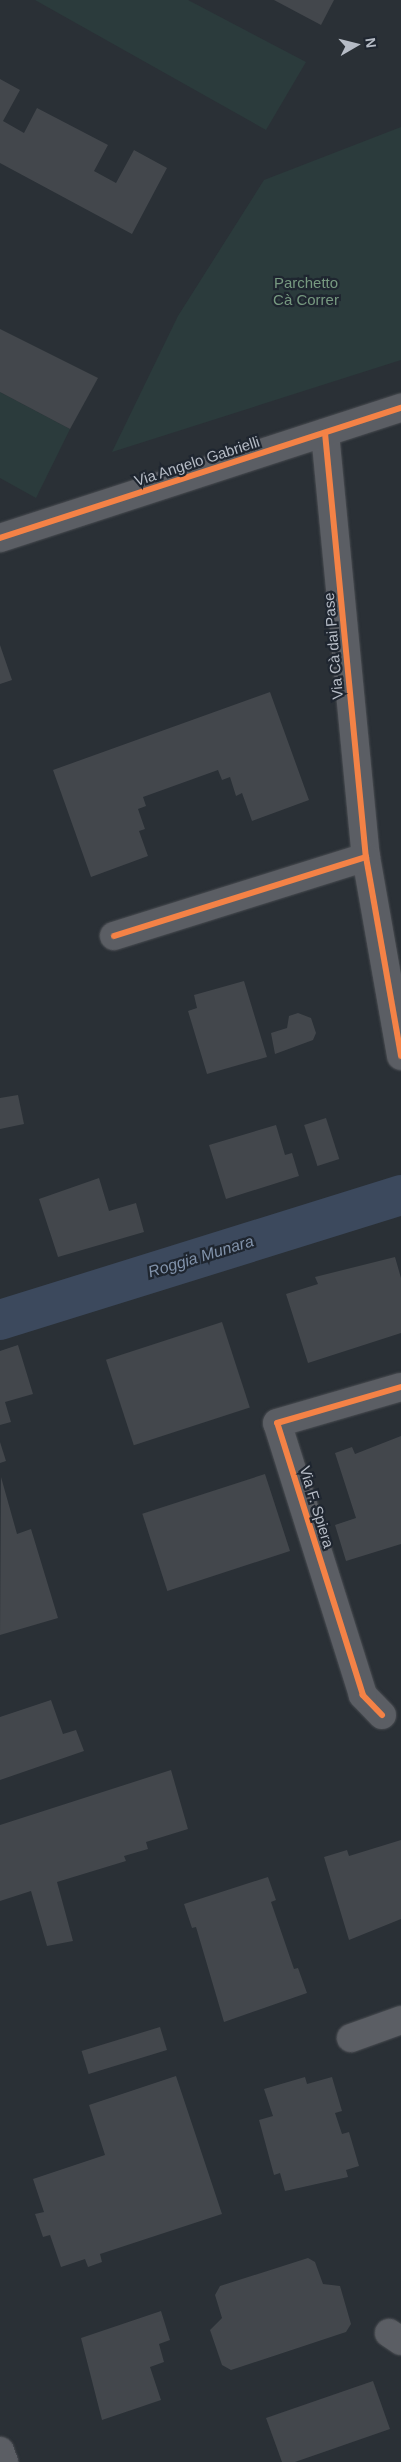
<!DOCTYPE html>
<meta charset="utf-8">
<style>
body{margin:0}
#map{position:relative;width:401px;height:2462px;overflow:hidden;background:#2a3036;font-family:Helvetica,sans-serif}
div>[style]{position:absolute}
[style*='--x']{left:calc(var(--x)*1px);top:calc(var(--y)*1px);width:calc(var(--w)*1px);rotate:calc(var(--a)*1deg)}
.green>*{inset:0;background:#2b3b3c}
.canal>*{height:40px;margin:-20px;padding:0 20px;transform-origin:20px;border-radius:20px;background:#3c495d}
.building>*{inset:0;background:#43474c;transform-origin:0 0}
.roads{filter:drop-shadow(0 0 1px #494c51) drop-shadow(0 0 1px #494c51)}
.street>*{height:28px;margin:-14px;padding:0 14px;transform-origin:14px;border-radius:14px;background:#5b5e64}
.cycleway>*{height:6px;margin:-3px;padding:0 3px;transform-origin:3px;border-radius:3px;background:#f48246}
span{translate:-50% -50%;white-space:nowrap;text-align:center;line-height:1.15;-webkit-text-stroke:4.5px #1f2630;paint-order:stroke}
.park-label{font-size:15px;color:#779980}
.street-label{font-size:15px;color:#b6bcc6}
.water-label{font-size:16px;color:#8192aa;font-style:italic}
.north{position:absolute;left:331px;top:20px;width:50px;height:50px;-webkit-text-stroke:4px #1f2630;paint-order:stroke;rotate:82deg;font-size:14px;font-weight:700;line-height:20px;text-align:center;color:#b6bcc6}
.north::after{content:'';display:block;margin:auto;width:18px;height:22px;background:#b6bcc6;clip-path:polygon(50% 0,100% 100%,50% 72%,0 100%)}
</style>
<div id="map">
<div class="green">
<div style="clip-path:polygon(35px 0,188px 0,306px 62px,266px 130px)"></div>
<div style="clip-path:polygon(401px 127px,401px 360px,112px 452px,178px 316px,264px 180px)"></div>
<div style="clip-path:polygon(0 392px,70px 429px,36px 498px,0 478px)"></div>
</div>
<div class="canal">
<div style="--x:0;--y:1320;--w:420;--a:-17.3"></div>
</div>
<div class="building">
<div style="clip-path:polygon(274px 0,334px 0,321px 25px)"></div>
<div style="clip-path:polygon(0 79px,20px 90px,3px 121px,24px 133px,37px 108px,108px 145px,94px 171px,116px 183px,134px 150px,167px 168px,132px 234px,0 163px)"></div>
<div style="clip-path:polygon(0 329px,98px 378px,70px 429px,0 392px)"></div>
<div style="clip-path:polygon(0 645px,12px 680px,0 684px)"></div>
<div style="clip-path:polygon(270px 692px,309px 800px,252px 821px,242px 793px,236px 796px,230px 777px,222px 780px,218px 770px,143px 797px,146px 806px,138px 809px,145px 829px,139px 831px,148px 856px,91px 877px,53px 770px)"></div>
<div style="clip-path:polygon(244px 981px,267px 1057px,207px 1074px,188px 1011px,197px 1008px,194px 995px)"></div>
<div style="clip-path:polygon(298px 1013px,311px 1018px,316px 1033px,313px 1040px,275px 1054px,271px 1033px,287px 1028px,289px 1016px)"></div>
<div style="clip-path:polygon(18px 1095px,24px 1124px,0 1129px,0 1098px)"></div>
<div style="left:326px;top:1118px;width:43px;height:23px;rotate:72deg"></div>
<div style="clip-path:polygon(276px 1125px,285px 1155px,292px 1153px,299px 1176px,226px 1199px,209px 1145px)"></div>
<div style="clip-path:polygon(99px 1178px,109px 1211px,136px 1203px,144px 1232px,58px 1257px,39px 1199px)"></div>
<div style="clip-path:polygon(395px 1257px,401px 1278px,401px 1333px,308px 1363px,286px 1294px,318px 1284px,315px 1277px)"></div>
<div style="left:222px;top:1322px;width:90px;height:122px;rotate:72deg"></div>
<div style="clip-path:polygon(18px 1345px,33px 1394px,5px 1402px,11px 1422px,0 1425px,0 1351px)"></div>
<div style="clip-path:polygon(401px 1436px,401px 1544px,346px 1561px,335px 1525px,356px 1518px,335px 1453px,352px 1447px,355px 1454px)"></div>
<div style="clip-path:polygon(0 1442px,6px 1461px,0 1463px)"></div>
<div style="left:265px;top:1474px;width:81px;height:129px;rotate:72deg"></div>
<div style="clip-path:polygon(1px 1477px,17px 1534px,31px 1529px,58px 1618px,0 1635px)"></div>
<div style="clip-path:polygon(51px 1700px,63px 1734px,76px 1730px,84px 1751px,0 1780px,0 1717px)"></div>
<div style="clip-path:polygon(171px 1770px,188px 1829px,146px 1842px,148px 1849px,124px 1856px,126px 1861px,57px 1882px,73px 1941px,47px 1946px,31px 1891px,0 1901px,0 1825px)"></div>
<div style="clip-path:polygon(401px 1840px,401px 1919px,349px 1940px,324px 1857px,347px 1850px,349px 1856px)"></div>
<div style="clip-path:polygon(268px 1877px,276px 1900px,271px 1902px,294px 1969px,298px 1968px,307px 1993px,224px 2022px,196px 1927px,192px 1928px,184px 1904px)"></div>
<div style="left:160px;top:2027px;width:24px;height:82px;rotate:73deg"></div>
<div style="clip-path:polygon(176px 2076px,222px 2214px,100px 2254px,102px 2262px,88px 2267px,85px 2259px,61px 2267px,50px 2235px,43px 2237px,35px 2214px,44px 2212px,33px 2179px,105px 2155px,89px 2105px)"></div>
<div style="clip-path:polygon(305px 2077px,307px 2084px,332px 2077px,342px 2111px,335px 2113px,342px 2134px,349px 2132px,359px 2166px,346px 2170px,348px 2177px,285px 2191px,280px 2173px,274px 2175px,259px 2120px,273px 2116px,264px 2089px)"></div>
<div style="clip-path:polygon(308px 2258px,315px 2262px,323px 2284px,340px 2286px,351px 2324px,346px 2332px,231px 2370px,222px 2365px,210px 2330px,222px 2318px,215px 2295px,220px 2286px)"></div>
<div style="clip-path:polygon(161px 2311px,170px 2340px,159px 2344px,164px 2362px,150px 2367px,161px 2400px,102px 2420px,81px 2338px)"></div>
<div style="clip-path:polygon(373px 2381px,390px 2429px,295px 2462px,282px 2462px,266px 2418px)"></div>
</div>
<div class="roads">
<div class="street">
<div style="--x:325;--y:433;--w:426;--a:84.5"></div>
<div style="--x:366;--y:857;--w:202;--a:80"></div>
<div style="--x:0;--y:538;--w:422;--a:-18"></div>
<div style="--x:114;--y:936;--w:264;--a:-17.4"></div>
<div style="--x:382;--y:1715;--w:28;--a:-134"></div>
<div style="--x:363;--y:1695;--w:285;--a:-107.5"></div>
<div style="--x:277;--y:1423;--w:129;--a:-16.2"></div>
<div style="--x:351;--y:2038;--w:53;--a:-19.8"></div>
<div style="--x:389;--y:2333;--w:14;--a:34"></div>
<div style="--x:0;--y:2451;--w:12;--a:70"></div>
</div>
</div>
<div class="cycleway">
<div style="--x:325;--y:433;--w:426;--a:84.5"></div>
<div style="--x:366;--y:857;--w:202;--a:80"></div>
<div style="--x:0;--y:538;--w:422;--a:-18"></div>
<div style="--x:114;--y:936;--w:264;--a:-17.4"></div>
<div style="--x:382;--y:1715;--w:28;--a:-134"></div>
<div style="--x:363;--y:1695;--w:285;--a:-107.5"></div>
<div style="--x:277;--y:1423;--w:129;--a:-16.2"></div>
</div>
<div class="park-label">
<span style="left:306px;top:291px">Parchetto<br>Cà Correr</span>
</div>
<div class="street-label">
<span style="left:197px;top:461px;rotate:-18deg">Via Angelo Gabrielli</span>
<span style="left:333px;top:646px;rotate:-95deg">Via Cà dai Pase</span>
<span style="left:317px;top:1507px;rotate:73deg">Via F. Spiera</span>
</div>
<div class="water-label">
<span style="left:201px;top:1257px;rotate:-17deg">Roggia Munara</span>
</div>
<div class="north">N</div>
</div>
